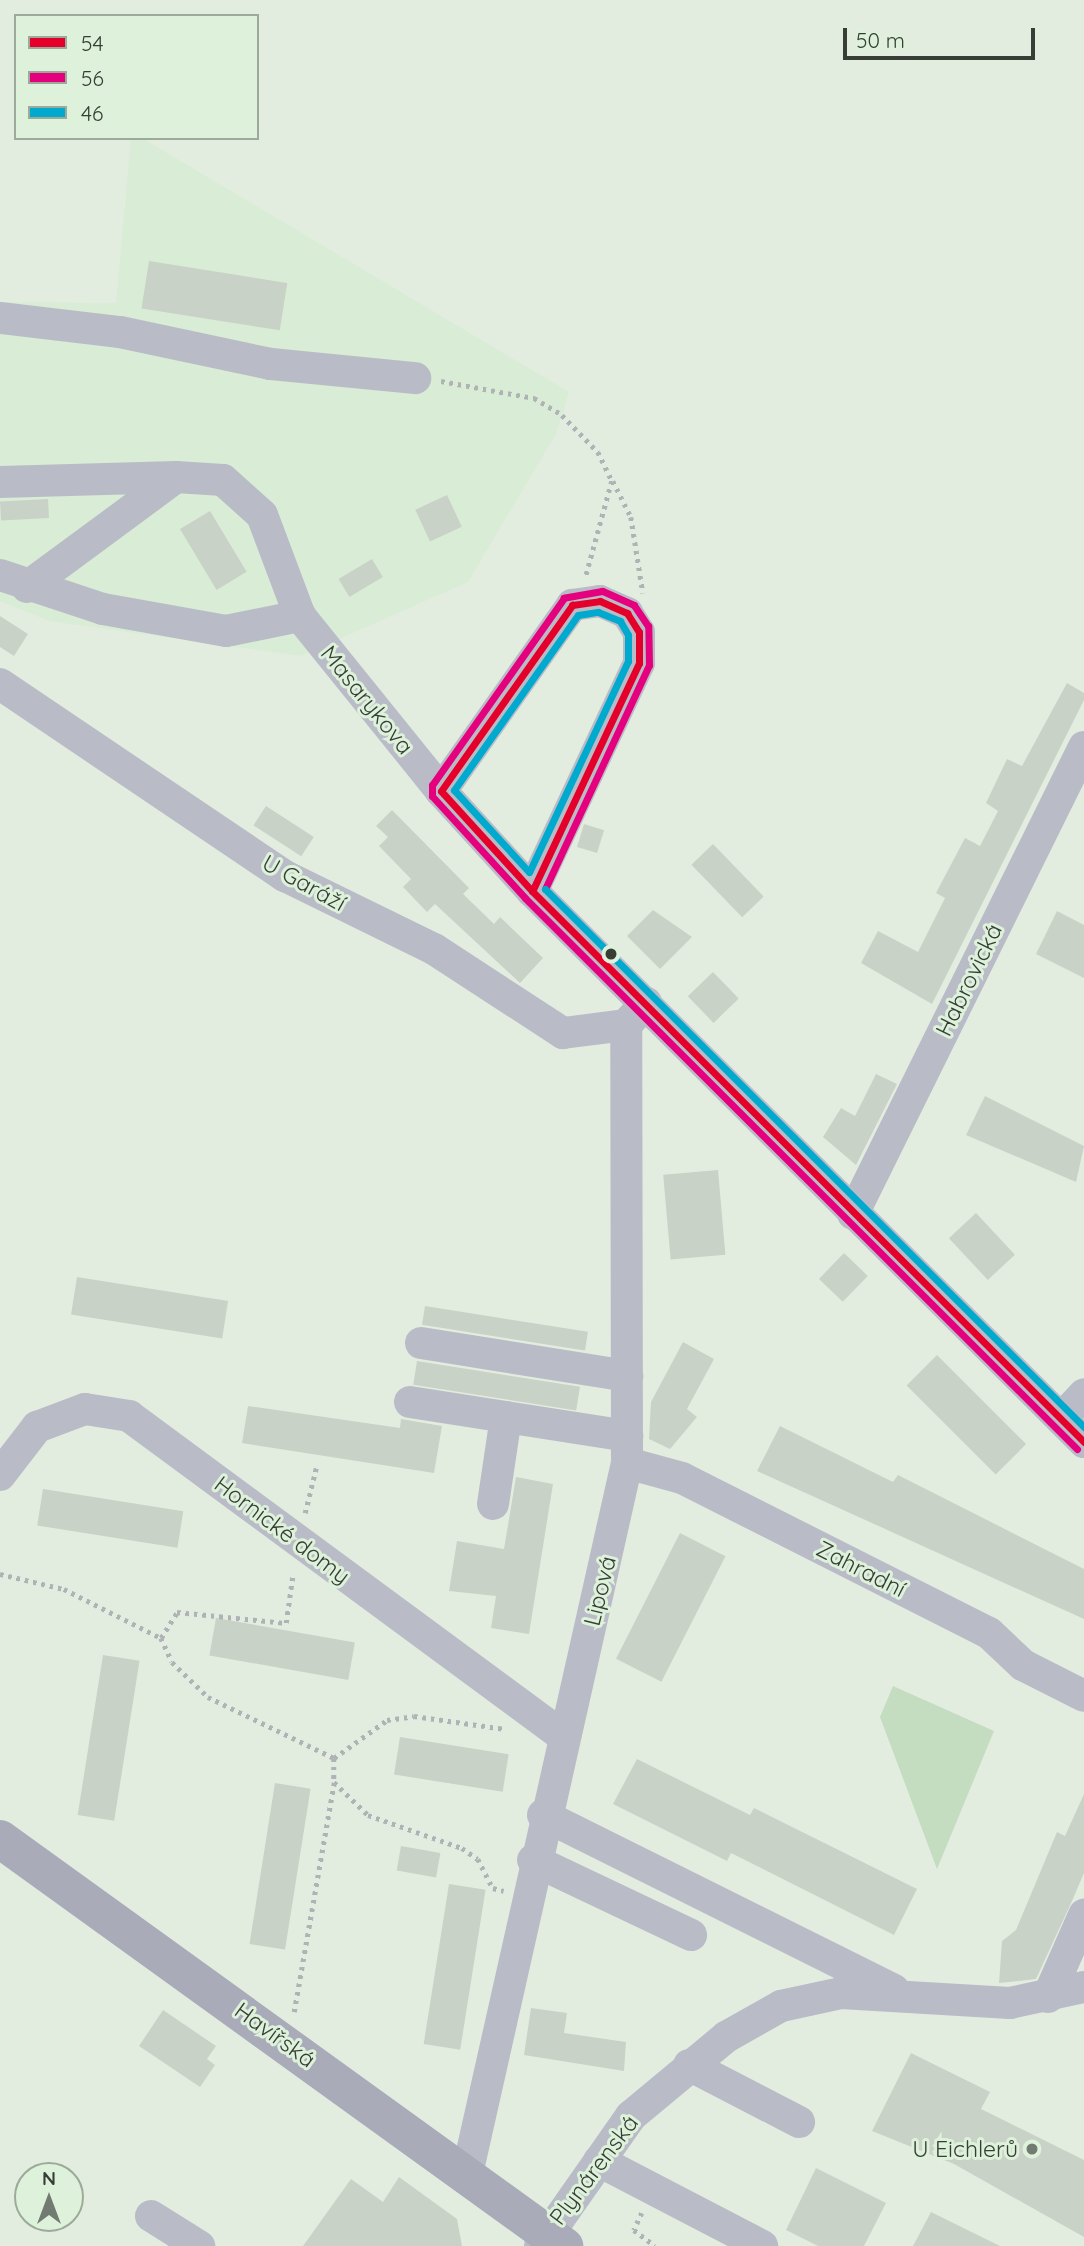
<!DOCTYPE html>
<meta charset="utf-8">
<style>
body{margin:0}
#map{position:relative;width:1084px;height:2246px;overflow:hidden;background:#e2ede0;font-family:Quicksand,sans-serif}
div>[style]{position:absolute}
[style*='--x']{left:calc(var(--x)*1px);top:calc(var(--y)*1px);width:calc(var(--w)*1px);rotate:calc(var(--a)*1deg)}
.built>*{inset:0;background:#d9ecd6}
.green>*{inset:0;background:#c4ddc0}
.building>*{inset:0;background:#c9d2c7;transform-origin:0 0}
.path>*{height:4.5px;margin-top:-2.25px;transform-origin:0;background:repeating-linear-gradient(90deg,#afb3b6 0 3.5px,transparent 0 8.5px)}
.minor>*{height:32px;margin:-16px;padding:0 16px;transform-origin:16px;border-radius:16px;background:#b9bcc6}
.major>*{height:38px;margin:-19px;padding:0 19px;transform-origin:19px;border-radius:19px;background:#a9abb9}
.bus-1>*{height:7px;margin:-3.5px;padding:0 3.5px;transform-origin:3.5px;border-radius:3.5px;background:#e4002b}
.bus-2>*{height:7px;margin:-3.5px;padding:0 3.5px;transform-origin:3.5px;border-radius:3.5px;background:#e5007d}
.bus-3>*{height:7px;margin:-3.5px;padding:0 3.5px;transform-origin:3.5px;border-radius:3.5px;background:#00a9ce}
.dots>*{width:19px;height:19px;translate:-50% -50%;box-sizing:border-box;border:4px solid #def2db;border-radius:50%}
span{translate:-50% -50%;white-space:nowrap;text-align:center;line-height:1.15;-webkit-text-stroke:6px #def2db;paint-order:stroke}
.street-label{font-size:23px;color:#363e35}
.poi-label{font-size:23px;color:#363e35}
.right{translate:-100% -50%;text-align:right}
.legend{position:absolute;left:14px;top:14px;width:245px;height:126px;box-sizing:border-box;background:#def2db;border:2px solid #9baa99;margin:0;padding:9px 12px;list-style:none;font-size:21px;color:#363e35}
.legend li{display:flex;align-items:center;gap:14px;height:35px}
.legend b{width:35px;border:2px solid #9baa99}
.north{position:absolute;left:14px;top:2162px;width:70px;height:70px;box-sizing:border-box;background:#def2db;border:2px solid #9baa99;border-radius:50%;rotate:0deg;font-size:19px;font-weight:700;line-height:28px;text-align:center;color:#363e35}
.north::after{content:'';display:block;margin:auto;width:24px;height:32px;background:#727b71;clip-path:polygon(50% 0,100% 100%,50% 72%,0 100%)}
.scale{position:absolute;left:843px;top:28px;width:192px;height:32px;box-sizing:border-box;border:4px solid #363e35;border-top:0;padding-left:9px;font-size:21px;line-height:24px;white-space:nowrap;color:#363e35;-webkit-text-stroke:5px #def2db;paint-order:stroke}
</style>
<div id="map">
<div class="built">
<div style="clip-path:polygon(131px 138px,142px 138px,569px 392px,556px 434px,468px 582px,301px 656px,49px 621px,0 601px,0 302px,116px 303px)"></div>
</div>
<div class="green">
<div style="clip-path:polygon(893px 1686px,994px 1731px,937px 1869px,880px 1717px)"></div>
</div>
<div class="building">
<div style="left:149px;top:261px;width:140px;height:48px;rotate:9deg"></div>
<div style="left:447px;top:495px;width:35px;height:35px;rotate:65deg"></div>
<div style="left:48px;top:499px;width:19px;height:48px;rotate:87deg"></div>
<div style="left:210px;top:511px;width:71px;height:35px;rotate:59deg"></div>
<div style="left:372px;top:559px;width:21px;height:39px;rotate:59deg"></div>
<div style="clip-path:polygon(0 616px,28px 634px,14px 656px,0 647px)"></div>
<div style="clip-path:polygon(1067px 683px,1084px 693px,1084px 700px,932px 1004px,861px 963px,878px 931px,918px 952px,945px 898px,936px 893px,965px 838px,980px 846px,998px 811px,986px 803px,1007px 759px,1022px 766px)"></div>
<div style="left:266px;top:806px;width:57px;height:23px;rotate:33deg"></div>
<div style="clip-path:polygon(392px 810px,469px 888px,463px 894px,494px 924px,500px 917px,543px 958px,520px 983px,435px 904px,427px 912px,403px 887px,411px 879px,379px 846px,388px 837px,376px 826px)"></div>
<div style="left:584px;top:824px;width:21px;height:24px;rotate:17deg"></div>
<div style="left:713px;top:844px;width:73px;height:30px;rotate:46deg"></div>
<div style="clip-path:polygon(653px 910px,692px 937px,660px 969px,627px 936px)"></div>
<div style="clip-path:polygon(1057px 911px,1084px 925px,1084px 978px,1036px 954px)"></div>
<div style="left:713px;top:972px;width:37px;height:35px;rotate:46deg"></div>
<div style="clip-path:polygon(876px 1074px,897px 1084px,856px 1165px,823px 1137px,841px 1108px,855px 1116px)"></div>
<div style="clip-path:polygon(985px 1096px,1084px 1146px,1076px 1182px,966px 1135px)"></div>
<div style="left:718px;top:1170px;width:85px;height:55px;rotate:85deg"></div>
<div style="left:976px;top:1213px;width:57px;height:37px;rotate:47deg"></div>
<div style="left:844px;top:1253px;width:33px;height:36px;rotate:44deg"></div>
<div style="left:77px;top:1277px;width:153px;height:38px;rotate:9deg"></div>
<div style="left:425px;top:1306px;width:165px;height:19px;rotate:9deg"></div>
<div style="clip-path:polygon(683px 1342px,714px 1359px,687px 1409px,697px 1417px,670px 1449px,649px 1439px,651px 1402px)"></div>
<div style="left:937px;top:1355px;width:126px;height:43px;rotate:45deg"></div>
<div style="left:417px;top:1361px;width:165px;height:24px;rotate:9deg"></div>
<div style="clip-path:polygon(248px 1406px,400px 1428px,401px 1419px,442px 1426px,434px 1473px,242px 1443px)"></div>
<div style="clip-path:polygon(780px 1426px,893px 1482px,898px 1475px,1084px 1569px,1084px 1619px,757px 1471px)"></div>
<div style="clip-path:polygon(516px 1477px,553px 1484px,529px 1634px,491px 1628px,496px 1596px,449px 1591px,457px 1541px,504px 1549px)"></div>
<div style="left:43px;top:1489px;width:142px;height:37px;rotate:9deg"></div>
<div style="left:680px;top:1533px;width:51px;height:141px;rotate:27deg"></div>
<div style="left:216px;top:1618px;width:141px;height:38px;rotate:10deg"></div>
<div style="left:103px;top:1655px;width:37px;height:162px;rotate:9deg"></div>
<div style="left:400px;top:1737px;width:110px;height:38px;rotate:9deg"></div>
<div style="clip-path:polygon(637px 1759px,750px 1815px,754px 1808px,917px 1889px,894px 1935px,731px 1853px,727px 1861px,613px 1804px)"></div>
<div style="left:275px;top:1783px;width:36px;height:163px;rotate:9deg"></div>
<div style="clip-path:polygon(1084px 1794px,1084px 1873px,1072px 1901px,1036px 1979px,999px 1983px,1002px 1941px,1016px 1930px,1057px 1832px,1065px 1836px)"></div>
<div style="left:401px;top:1846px;width:40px;height:25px;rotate:10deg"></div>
<div style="left:449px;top:1884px;width:37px;height:162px;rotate:9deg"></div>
<div style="clip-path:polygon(531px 2008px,567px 2013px,564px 2033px,626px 2042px,624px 2071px,524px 2055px)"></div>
<div style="clip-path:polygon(163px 2010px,216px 2046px,207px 2059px,215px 2065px,200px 2087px,139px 2046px)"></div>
<div style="clip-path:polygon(911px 2053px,990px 2092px,981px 2109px,1084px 2160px,1084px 2237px,954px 2164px,872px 2131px)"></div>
<div style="clip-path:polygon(816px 2168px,886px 2203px,864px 2246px,818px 2246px,786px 2230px)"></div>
<div style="clip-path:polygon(399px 2177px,457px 2219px,462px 2246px,303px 2246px,351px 2179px,383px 2202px)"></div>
<div style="clip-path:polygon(931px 2212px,1000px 2246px,913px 2246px)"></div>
</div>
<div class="path">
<div style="--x:441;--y:381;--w:95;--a:10.4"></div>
<div style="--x:534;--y:398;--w:33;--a:31"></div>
<div style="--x:562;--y:415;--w:52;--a:45.8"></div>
<div style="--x:598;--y:452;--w:32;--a:64"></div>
<div style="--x:612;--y:481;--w:98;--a:105.3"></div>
<div style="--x:613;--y:481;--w:40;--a:63.4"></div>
<div style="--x:631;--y:517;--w:77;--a:81"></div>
<div style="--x:305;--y:1513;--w:50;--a:-76.2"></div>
<div style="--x:0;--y:1574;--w:66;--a:13.2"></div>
<div style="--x:64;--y:1589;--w:109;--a:26.8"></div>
<div style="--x:161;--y:1638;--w:26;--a:65"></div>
<div style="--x:172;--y:1662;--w:50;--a:44.2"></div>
<div style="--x:208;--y:1697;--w:140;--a:25.8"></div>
<div style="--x:334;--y:1758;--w:24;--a:90"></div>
<div style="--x:334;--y:1782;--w:47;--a:44.1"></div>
<div style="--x:368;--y:1815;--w:100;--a:19.3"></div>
<div style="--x:462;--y:1848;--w:19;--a:35"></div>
<div style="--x:478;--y:1859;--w:33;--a:63"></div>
<div style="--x:493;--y:1888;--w:11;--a:15"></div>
<div style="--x:161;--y:1638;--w:31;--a:-58"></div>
<div style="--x:177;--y:1612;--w:110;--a:5.8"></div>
<div style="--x:286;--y:1623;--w:50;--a:-82"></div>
<div style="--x:334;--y:1758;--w:65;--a:-35.6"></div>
<div style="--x:387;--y:1720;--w:27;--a:-8"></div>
<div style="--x:414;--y:1716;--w:92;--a:8.1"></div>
<div style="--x:294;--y:2012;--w:233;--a:-80.1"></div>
<div style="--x:642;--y:2213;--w:19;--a:115"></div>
<div style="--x:634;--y:2230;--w:26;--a:37"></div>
</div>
<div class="minor">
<div style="--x:0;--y:318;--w:121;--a:6.7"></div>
<div style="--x:120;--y:332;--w:154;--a:12"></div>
<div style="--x:271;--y:364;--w:145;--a:5.6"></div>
<div style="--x:0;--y:482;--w:176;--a:-1.6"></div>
<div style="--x:0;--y:575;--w:108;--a:18.3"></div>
<div style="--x:103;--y:609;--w:125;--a:10.1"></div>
<div style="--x:226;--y:631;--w:76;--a:-11.5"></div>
<div style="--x:27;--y:587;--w:185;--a:-36.4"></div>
<div style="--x:176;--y:477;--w:47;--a:3.7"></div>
<div style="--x:223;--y:480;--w:52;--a:41.9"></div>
<div style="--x:262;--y:515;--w:108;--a:69.4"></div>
<div style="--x:300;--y:616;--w:225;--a:51.1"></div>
<div style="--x:441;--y:791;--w:135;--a:47.7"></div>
<div style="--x:532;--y:891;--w:780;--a:44.95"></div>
<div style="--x:0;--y:684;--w:344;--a:34"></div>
<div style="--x:285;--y:876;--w:166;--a:26.1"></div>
<div style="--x:434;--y:949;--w:154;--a:33.1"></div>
<div style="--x:563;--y:1033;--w:64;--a:-7.2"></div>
<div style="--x:441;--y:791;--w:228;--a:-54.8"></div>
<div style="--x:572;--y:605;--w:28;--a:-8"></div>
<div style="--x:600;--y:601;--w:30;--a:24"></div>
<div style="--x:627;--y:613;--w:22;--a:58"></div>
<div style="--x:639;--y:632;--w:31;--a:90"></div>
<div style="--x:639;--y:663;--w:252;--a:115.1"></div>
<div style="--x:853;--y:1214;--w:521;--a:-63.68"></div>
<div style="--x:421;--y:1343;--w:209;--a:9.1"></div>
<div style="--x:410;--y:1402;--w:220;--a:8.9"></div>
<div style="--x:1061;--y:1419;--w:34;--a:-47"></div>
<div style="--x:627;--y:1463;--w:57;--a:15.3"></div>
<div style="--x:682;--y:1478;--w:344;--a:26.8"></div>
<div style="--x:989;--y:1633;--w:47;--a:43.3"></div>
<div style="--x:1023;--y:1665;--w:68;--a:26.9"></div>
<div style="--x:0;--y:1475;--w:61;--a:-52.4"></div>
<div style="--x:37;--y:1427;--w:51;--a:-20.6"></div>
<div style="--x:85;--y:1409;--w:45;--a:9"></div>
<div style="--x:129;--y:1416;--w:539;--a:36.4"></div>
<div style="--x:493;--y:1504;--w:88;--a:-81.5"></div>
<div style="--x:543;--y:1815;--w:392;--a:26.5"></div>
<div style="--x:533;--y:1860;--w:175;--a:25.4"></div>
<div style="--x:1048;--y:1997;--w:90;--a:-66.3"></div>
<div style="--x:689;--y:2065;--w:124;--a:27.4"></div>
<div style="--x:599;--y:2161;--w:184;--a:27.5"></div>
<div style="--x:467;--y:2174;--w:729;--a:-77.32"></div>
<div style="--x:627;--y:1463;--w:438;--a:-90.1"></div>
<div style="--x:626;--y:1025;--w:30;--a:-48"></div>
<div style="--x:151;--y:2216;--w:57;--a:32"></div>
<div style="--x:540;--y:2246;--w:159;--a:-55"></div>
<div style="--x:631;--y:2116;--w:124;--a:-39.7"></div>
<div style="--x:726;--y:2037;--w:63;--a:-29.4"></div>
<div style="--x:781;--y:2006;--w:61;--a:-12.2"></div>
<div style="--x:841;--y:1993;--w:169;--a:3.4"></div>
<div style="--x:1010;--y:2003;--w:76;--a:-12.2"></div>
</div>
<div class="major">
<div style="--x:0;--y:1839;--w:696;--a:35.82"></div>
</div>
<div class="bus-1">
<div style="--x:600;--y:601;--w:30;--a:24"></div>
<div style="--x:627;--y:613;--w:22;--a:58"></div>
<div style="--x:639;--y:632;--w:31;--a:90"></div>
<div style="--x:639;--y:663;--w:252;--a:115.1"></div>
<div style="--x:532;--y:891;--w:135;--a:-132.3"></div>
<div style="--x:441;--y:791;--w:228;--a:-54.8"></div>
<div style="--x:572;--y:605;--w:28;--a:-8"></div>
<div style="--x:532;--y:891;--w:780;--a:44.95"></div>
</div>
<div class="bus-2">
<div style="--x:545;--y:889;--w:247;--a:-65.1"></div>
<div style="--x:649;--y:665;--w:39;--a:-91"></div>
<div style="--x:648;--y:626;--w:25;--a:-124"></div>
<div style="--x:634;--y:605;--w:35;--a:-156"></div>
<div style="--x:602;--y:591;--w:39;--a:170"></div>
<div style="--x:564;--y:598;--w:229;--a:125.2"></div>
<div style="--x:432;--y:785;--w:11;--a:90"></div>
<div style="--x:432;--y:796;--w:138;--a:47.6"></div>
<div style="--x:525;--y:898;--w:780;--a:44.95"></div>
</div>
<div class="bus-3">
<div style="--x:598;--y:612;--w:24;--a:22"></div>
<div style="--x:620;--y:621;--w:16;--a:60"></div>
<div style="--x:628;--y:635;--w:26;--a:90"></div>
<div style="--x:628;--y:661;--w:233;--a:115.1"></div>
<div style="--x:529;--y:872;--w:111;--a:-132.4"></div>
<div style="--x:454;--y:790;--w:214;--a:-54.7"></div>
<div style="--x:578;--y:615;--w:20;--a:-9"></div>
<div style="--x:545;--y:889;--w:762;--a:44.95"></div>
</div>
<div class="dots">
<div style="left:611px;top:954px;background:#363e35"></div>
<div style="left:1032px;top:2149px;background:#727b71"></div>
</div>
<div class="street-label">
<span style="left:367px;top:700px;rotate:51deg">Masarykova</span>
<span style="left:304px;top:883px;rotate:29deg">U Garáží</span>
<span style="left:969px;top:980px;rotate:-64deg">Habrovická</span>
<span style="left:282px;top:1530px;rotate:37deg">Hornické domy</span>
<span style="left:861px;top:1569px;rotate:27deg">Zahradní</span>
<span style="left:600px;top:1591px;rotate:-76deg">Lipová</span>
<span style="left:275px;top:2035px;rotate:36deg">Havířská</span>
<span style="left:594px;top:2170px;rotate:-53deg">Plynárenská</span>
</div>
<div class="poi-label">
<span class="right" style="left:1018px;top:2149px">U Eichlerů</span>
</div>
<ul class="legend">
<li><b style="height:9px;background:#e4002b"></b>54</li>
<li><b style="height:9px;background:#e5007d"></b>56</li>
<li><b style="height:9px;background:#00a9ce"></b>46</li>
</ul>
<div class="north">N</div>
<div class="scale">50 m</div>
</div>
